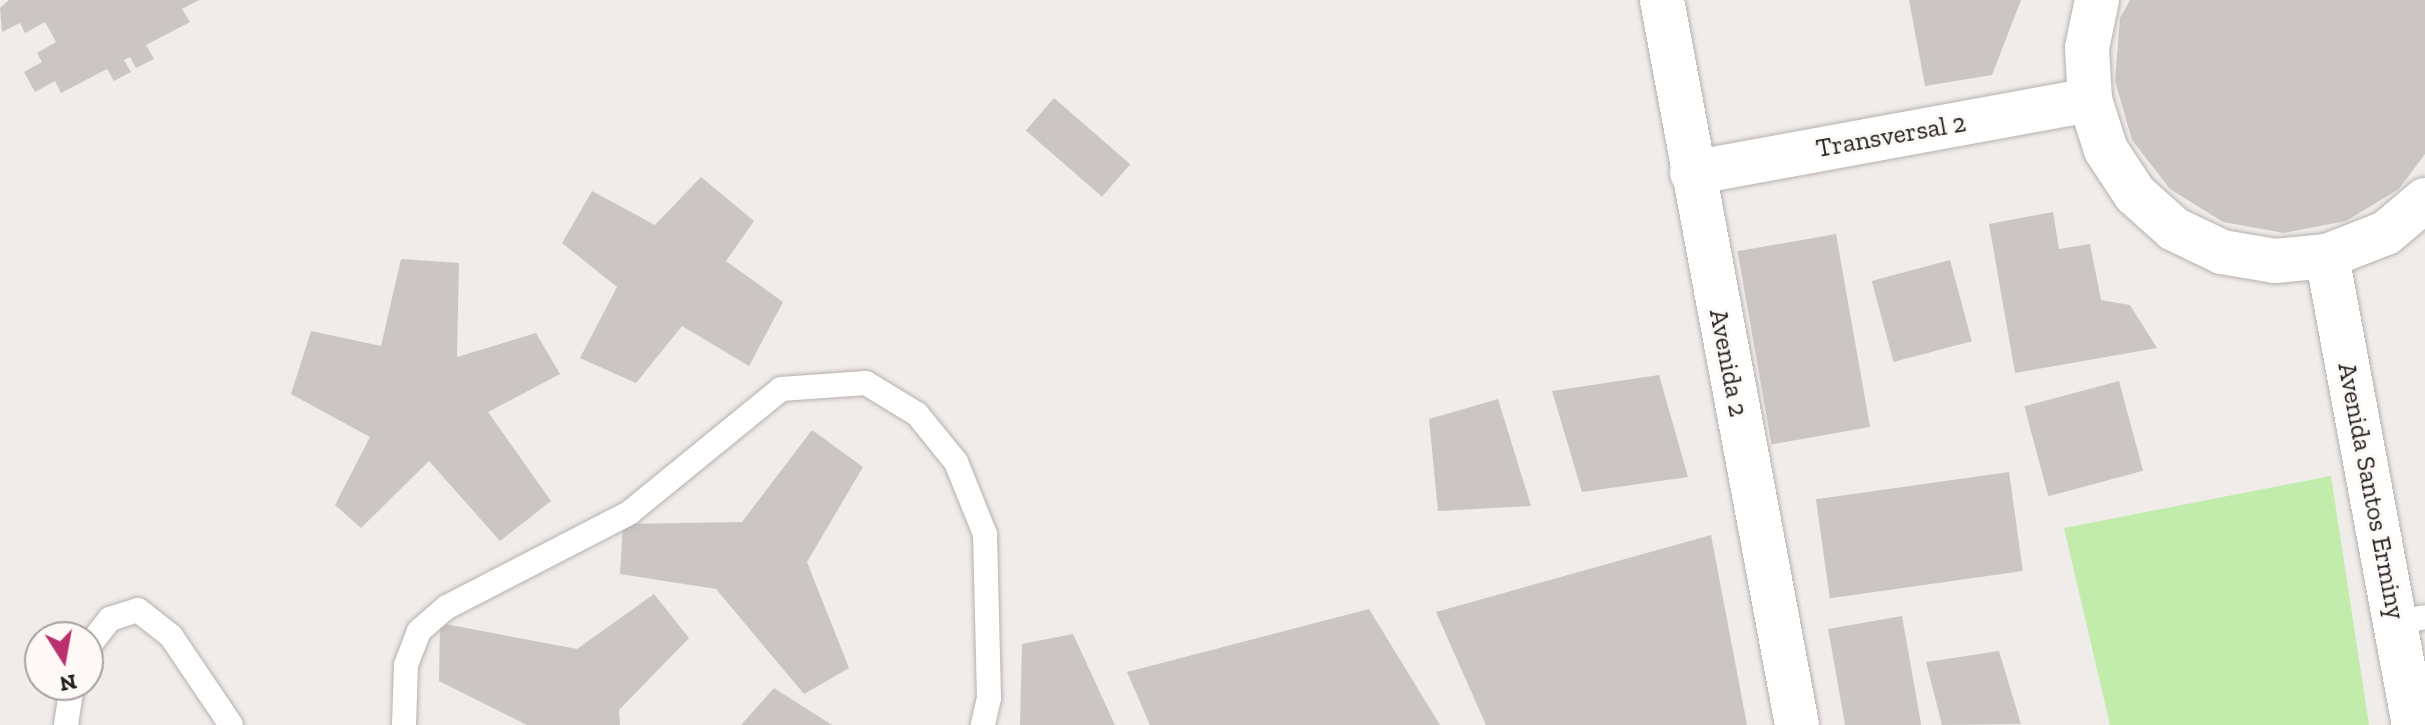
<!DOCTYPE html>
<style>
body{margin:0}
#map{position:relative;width:2425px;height:725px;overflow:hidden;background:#f0ece9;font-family:"Zilla Slab",serif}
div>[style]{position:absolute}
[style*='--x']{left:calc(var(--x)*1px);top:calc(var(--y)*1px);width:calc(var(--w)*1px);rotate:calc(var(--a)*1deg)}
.green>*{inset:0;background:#c1ecab}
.building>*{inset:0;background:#cbc6c3;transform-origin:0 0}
.roads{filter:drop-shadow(0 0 2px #b6b1ae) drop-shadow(0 0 2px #b6b1ae)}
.lane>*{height:24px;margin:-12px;padding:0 12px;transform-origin:12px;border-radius:12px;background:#fff}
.street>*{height:44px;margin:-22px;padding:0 22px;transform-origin:22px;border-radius:22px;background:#fff}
span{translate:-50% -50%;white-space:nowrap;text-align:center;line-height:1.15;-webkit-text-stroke:6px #fef9f6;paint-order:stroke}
.street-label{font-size:26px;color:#22201f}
.north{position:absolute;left:24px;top:621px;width:80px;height:80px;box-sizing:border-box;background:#fef9f6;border:2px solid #a6a2a0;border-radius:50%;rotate:169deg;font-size:22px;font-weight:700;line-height:32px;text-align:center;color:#22201f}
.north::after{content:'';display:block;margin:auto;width:28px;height:36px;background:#ba316e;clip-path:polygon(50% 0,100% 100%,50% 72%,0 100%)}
</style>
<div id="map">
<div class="green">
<div style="clip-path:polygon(2331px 476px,2369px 725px,2110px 725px,2064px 528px)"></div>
</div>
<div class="building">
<div style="clip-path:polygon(9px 0,199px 0,182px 9px,190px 22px,146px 45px,154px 59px,136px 68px,130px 57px,124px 60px,131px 72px,114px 81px,107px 69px,61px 93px,55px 81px,35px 92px,24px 72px,42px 62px,37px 53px,56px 42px,45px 22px,25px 33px,20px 23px,2px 32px,0 8px)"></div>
<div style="clip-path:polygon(1909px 0,2021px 0,1992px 75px,1925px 86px)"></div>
<div style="clip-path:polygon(2130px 0,2425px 0,2425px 154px,2399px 189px,2346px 221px,2284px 233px,2223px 222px,2170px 189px,2132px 140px,2115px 81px,2120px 18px)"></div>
<div style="left:1054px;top:98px;width:101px;height:43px;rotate:41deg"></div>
<div style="clip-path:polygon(701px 177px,754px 221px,726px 261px,783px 302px,749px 366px,682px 326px,636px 383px,580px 358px,617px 287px,562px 243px,592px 191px,655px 225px)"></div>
<div style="clip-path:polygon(2053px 212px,2059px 249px,2090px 244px,2101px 300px,2130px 305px,2157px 348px,2015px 373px,1989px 224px)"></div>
<div style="left:1836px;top:234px;width:196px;height:100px;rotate:80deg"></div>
<div style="clip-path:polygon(401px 259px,459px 263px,457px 357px,536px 333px,560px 374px,488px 412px,551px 501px,500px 541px,429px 461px,361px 528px,335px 505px,370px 437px,291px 394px,311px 331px,381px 346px)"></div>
<div style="left:1950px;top:260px;width:84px;height:81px;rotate:75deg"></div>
<div style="clip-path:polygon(1659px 375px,1688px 477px,1582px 492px,1552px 391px)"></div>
<div style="left:2119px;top:381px;width:93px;height:98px;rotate:75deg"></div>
<div style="clip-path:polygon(1498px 399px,1531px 506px,1438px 511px,1429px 419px)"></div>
<div style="clip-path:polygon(812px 430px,863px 467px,807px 562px,849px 668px,804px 694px,716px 589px,620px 574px,623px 524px,742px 522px)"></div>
<div style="left:2009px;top:472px;width:100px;height:195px;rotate:82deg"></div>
<div style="clip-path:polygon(1711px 535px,1747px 725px,1486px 725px,1436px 612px)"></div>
<div style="clip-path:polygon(654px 594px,689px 638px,619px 710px,620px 725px,527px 725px,439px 681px,440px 623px,577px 649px)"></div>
<div style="clip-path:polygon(1369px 609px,1440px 725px,1150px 725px,1127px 672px)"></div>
<div style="left:1902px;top:616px;width:111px;height:75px;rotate:80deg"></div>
<div style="clip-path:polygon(1073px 634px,1115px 725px,1020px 725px,1022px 644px)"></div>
<div style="clip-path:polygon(1999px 651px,2021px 724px,1942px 725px,1926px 662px)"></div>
<div style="clip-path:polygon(774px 688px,832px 725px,741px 725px)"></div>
</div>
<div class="roads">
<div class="lane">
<div style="--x:2395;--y:622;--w:30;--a:-9"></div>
<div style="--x:88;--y:647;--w:36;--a:-52"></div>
<div style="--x:110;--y:619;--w:29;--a:-18"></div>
<div style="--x:138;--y:610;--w:42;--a:38.2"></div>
<div style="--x:171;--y:636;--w:107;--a:56"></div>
<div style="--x:66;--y:725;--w:40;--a:-81.5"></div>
<div style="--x:404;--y:725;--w:60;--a:-88.1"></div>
<div style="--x:406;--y:665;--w:36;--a:-69"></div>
<div style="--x:419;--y:631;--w:37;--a:-41"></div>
<div style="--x:447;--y:607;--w:205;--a:-27.3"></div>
<div style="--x:629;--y:513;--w:196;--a:-39.2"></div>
<div style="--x:781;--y:389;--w:85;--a:-4"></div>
<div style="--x:866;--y:383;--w:60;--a:31.3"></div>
<div style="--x:917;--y:414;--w:62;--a:50.9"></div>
<div style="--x:956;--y:462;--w:78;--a:68.1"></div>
<div style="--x:985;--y:534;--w:164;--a:88.6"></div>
<div style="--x:989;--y:698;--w:28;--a:103"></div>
</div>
<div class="street">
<div style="--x:1662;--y:0;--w:737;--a:79.45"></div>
<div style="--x:2097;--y:0;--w:49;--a:101.8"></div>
<div style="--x:2087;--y:48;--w:52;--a:86.7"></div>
<div style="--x:2090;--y:100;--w:52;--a:72.3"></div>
<div style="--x:2106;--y:150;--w:53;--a:56.6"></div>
<div style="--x:2135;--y:194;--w:52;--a:41.9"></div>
<div style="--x:2174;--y:229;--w:53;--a:25.6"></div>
<div style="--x:2222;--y:252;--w:54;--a:9.6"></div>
<div style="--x:2275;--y:261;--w:52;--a:-5.5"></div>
<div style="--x:2327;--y:256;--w:63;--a:-21.3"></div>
<div style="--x:2386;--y:233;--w:51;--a:-40.2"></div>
<div style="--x:1692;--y:173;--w:405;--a:-10.4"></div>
<div style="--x:2327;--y:256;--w:477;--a:79.5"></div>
</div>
</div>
<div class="street-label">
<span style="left:1891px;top:136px;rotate:-10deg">Transversal 2</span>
<span style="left:1728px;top:363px;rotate:79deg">Avenida 2</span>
<span style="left:2371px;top:491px;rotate:79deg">Avenida Santos Erminy</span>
</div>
<div class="north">N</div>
</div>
